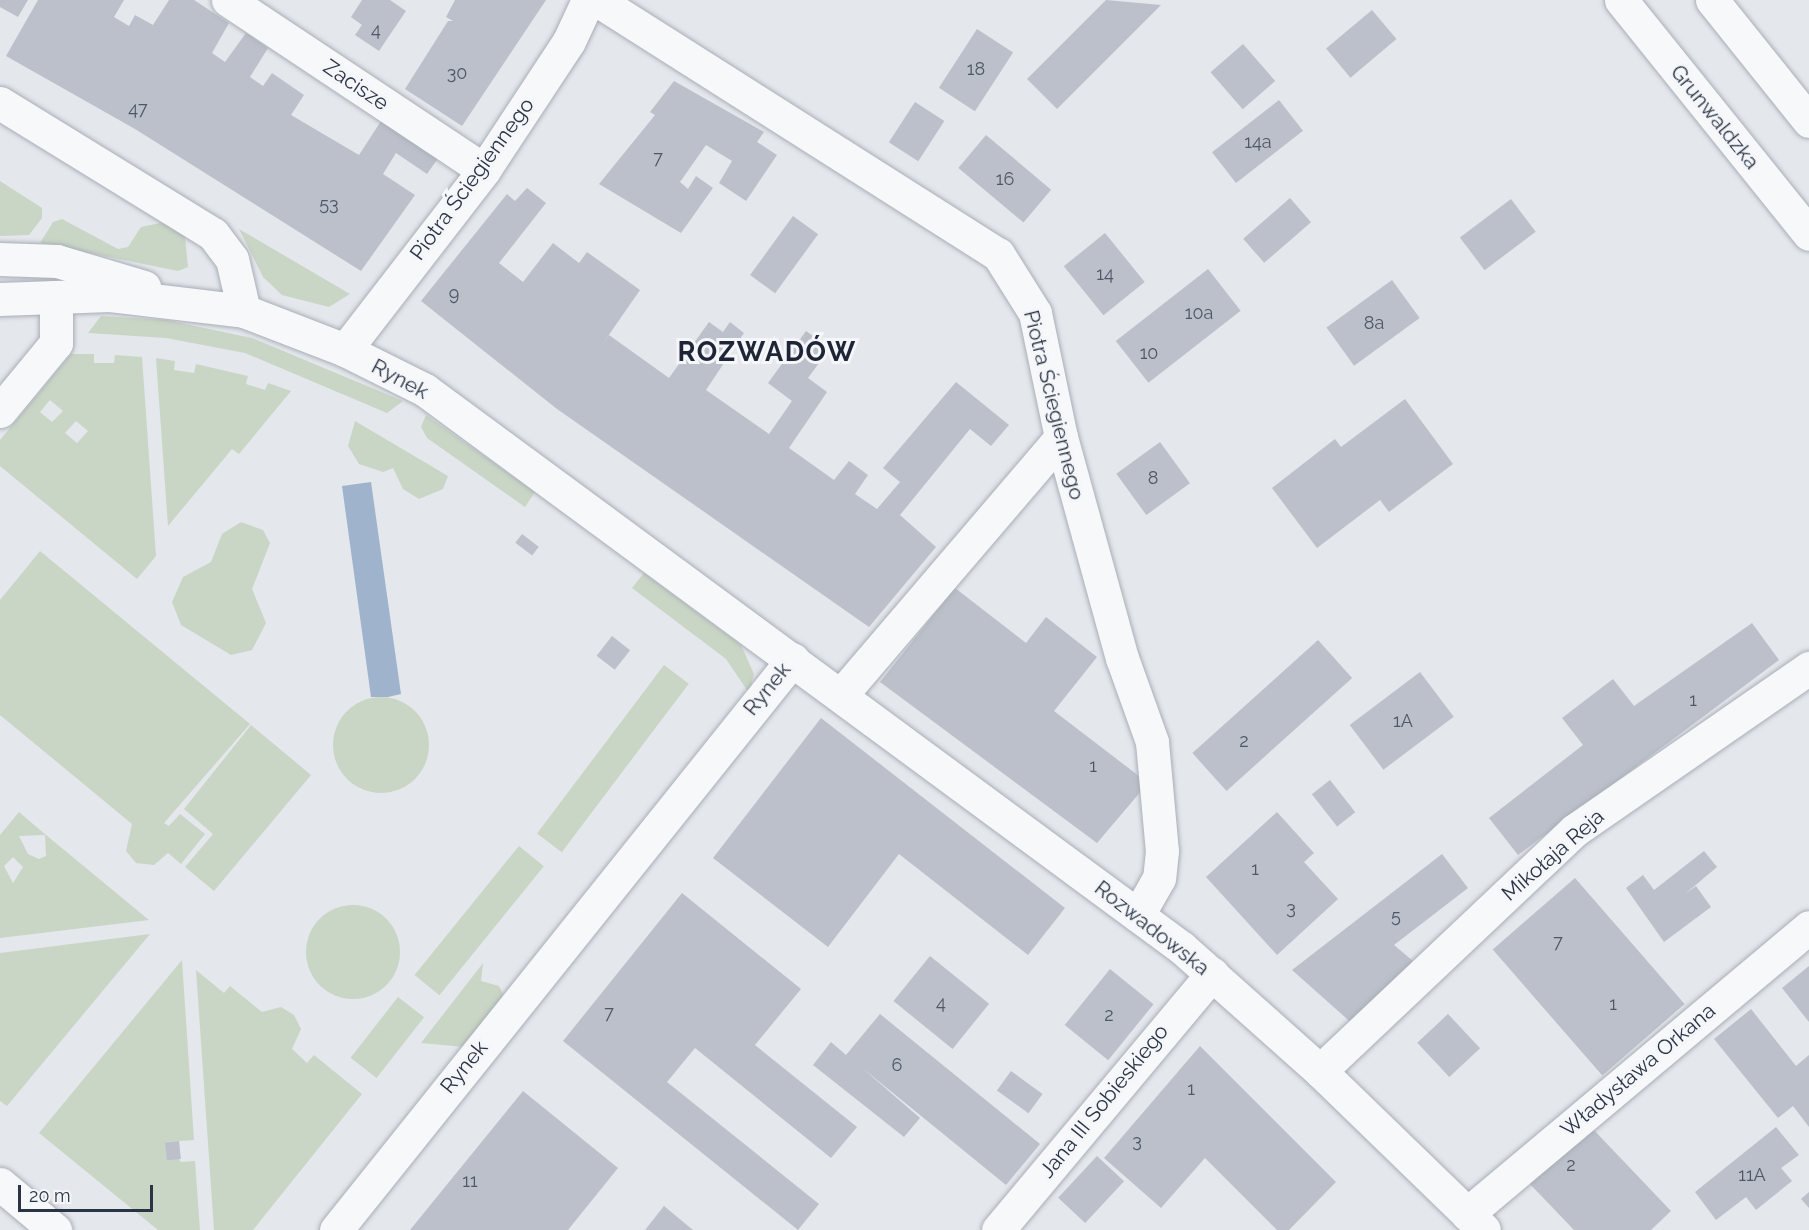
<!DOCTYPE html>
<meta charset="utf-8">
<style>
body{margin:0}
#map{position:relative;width:1809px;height:1230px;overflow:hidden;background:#e4e7ec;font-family:Raleway,sans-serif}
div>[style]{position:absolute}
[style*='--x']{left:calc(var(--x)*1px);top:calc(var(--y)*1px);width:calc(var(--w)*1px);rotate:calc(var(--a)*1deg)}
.green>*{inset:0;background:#c9d6c5;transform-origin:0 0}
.round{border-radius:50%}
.water>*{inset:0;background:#9fb4cc}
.building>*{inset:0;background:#bbc0ca;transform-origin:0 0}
.roads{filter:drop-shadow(0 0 2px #a9aeb7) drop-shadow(0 0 2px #a9aeb7)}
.minor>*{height:33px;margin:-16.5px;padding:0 16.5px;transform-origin:16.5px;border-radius:16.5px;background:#f7f8fa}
span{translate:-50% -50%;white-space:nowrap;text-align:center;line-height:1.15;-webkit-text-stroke:6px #f4f6f9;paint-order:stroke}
.number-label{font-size:18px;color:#4f5766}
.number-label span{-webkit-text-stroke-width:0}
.street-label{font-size:21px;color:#2b3445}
.district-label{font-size:27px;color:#1d2536;font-weight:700;letter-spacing:1.5px}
.scale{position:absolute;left:18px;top:1185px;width:135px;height:27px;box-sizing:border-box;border:3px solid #2b3445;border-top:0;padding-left:8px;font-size:18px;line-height:21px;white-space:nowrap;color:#2b3445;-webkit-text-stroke:4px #f4f6f9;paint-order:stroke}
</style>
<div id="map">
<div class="green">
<div style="clip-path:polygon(0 181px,42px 208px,42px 218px,29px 235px,0 236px)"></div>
<div style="clip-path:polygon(62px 219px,118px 249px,128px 247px,141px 227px,165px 222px,185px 237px,188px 267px,178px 271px,40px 243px,53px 222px)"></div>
<div style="clip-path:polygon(239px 229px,350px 294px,329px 307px,282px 295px,263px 277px)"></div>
<div style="clip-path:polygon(101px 316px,166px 320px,252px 338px,403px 401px,387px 413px,245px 353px,166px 338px,88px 333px)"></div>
<div style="clip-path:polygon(evenodd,71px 354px,94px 354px,94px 363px,114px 363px,115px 355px,142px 357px,156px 556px,137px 579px,0 466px,0 440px,71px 354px,50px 400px,63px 411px,52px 422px,40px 412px,50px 400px,71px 354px,76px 421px,88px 431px,77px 443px,65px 433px,76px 421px)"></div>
<div style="clip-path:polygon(156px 358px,175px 361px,174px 370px,194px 373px,196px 364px,248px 376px,246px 384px,265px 390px,268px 383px,291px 391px,239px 454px,232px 449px,168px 526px)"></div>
<div style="clip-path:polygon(426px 415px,535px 492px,525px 507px,427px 438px,421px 427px)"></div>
<div style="clip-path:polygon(355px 421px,448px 476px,443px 489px,419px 499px,403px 489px,393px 468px,383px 472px,359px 464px,348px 446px)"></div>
<div style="clip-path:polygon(241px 522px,263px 530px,270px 543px,252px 589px,266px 623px,252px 650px,231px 655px,181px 625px,172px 602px,183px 577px,211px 562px,222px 534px)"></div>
<div style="clip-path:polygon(40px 551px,250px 724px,164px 823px,169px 826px,180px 814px,205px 834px,181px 864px,168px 853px,154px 865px,136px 863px,126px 851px,132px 824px,0 715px,0 600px)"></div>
<div style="clip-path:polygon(644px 573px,741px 645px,754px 674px,749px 693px,726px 659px,632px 588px)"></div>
<div style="left:664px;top:665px;width:31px;height:211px;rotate:37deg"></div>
<div class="round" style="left:333px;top:697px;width:96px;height:96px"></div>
<div style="clip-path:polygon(251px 725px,311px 775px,214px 891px,185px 867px,213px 834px,184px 809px)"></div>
<div style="clip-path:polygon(evenodd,19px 812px,46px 835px,149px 920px,0 938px,0 835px,19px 812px,45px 835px,46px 856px,39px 859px,28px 854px,19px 836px,45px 835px,19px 812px,13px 857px,23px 867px,13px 883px,4px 866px,13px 857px)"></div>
<div style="left:519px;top:846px;width:32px;height:166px;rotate:39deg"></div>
<div class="round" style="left:306px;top:905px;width:94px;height:94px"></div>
<div style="clip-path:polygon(150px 934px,7px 1106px,0 1101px,0 953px)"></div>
<div style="clip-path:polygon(182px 960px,194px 1140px,166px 1142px,181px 1162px,195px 1161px,200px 1230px,158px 1230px,39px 1133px)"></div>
<div style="clip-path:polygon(483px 963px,481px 981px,499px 986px,504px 996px,464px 1047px,421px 1043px)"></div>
<div style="clip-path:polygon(196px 970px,224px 993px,230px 986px,262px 1012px,281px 1007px,294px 1015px,301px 1029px,292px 1049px,307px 1063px,314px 1055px,362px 1094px,253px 1230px,214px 1230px)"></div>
<div style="left:398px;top:997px;width:33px;height:77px;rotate:38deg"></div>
</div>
<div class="water">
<div style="clip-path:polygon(371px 482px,401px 694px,388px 697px,371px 697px,342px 486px)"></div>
</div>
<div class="building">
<div style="clip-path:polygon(0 0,28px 0,18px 17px,0 7px)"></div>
<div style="clip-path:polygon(38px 0,124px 0,114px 17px,129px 26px,135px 15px,153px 25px,169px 0,194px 0,229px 23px,212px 53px,225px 62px,246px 33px,268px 48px,250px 77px,263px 86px,272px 73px,304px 95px,291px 115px,359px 155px,381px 121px,439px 157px,427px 174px,396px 153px,383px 174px,415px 195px,361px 271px,135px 129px,6px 56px)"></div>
<div style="clip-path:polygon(362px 0,390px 0,406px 11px,379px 51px,355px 35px,362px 25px,351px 17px)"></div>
<div style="clip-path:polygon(455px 0,546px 0,462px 126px,405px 89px,448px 21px,453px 21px,446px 17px)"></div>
<div style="clip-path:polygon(1106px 0,1161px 5px,1057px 109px,1027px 79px)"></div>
<div style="left:1372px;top:10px;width:38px;height:60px;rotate:50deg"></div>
<div style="left:977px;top:29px;width:43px;height:70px;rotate:33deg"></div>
<div style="left:1243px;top:44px;width:49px;height:43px;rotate:49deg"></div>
<div style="clip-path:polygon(674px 81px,764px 132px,757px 142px,777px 155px,746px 201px,719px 183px,732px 161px,706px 145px,680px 182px,688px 189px,696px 176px,713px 188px,681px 233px,599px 184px,655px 115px,650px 112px)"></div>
<div style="left:1279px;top:100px;width:39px;height:85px;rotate:52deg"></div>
<div style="left:915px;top:102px;width:35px;height:48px;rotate:33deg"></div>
<div style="left:986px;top:135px;width:85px;height:43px;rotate:40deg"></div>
<div style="clip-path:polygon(527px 188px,546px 203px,499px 263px,523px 282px,553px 243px,579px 263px,587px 252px,640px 290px,597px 352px,609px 335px,669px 378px,709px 322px,723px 332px,730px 322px,744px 333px,706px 390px,769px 434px,792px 401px,768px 383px,806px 331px,830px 348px,808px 378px,827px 392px,789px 448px,834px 480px,849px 461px,868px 475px,855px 494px,877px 509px,900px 482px,883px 468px,956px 382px,1009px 425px,991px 446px,970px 429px,900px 515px,936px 547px,869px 627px,557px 409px,421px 301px,507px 194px,515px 201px)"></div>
<div style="left:1290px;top:198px;width:32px;height:62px;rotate:49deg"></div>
<div style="left:1511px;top:199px;width:41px;height:64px;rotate:53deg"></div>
<div style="left:793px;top:216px;width:31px;height:73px;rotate:36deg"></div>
<div style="left:1105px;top:233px;width:63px;height:53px;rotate:51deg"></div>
<div style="left:1208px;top:269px;width:53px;height:117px;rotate:52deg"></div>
<div style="left:1392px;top:280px;width:47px;height:81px;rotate:54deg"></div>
<div style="clip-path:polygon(1405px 399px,1453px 464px,1389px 512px,1380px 500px,1317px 548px,1272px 488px,1335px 439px,1341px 447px)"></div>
<div style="left:1160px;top:442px;width:51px;height:54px;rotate:54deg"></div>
<div style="left:522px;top:534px;width:21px;height:11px;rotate:37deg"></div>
<div style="clip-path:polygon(955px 588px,1026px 643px,1046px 617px,1097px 657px,1054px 711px,1148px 783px,1097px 843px,880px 682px)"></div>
<div style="clip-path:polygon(1752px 623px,1779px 660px,1518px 855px,1489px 818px,1583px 745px,1562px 718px,1613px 679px,1634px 706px)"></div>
<div style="left:612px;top:636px;width:23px;height:25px;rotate:38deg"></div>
<div style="left:1318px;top:640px;width:51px;height:169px;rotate:48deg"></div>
<div style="left:1420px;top:672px;width:56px;height:88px;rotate:53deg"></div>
<div style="clip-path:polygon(821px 718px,1065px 908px,1028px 955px,899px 854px,828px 947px,713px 858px)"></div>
<div style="left:1330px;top:780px;width:41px;height:23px;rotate:52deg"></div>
<div style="clip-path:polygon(1277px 812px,1314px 853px,1304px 862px,1338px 899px,1277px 955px,1206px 877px)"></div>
<div style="clip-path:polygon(1704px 851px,1717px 867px,1685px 894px,1696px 886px,1711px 907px,1664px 942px,1626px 888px,1643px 875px,1654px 890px)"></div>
<div style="clip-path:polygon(1442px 854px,1468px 888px,1394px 945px,1413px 961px,1355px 1026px,1292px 970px)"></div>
<div style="left:1575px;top:878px;width:167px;height:109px;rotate:49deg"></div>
<div style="clip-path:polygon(682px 893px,801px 989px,755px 1045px,857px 1127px,831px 1158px,695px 1048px,667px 1082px,819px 1204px,798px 1230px,563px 1041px)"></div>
<div style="left:930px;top:956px;width:76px;height:58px;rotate:39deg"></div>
<div style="clip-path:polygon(1809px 966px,1809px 1022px,1782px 988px)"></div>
<div style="left:1110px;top:969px;width:56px;height:72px;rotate:39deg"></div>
<div style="clip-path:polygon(1751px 1009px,1796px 1066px,1809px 1055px,1809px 1127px,1793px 1106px,1778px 1118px,1714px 1039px)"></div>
<div style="clip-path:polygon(880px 1014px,1040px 1144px,1006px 1185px,861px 1067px,920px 1118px,904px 1137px,813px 1065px,831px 1042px,846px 1055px)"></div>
<div style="left:1448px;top:1014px;width:47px;height:42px;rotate:47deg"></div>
<div style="clip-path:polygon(1200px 1046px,1336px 1182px,1289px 1230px,1277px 1230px,1205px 1158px,1161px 1208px,1104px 1158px)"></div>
<div style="left:1011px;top:1071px;width:39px;height:24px;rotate:36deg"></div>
<div style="clip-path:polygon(523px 1091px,618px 1168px,568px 1230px,410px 1230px)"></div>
<div style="clip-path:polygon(1590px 1126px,1671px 1211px,1651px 1230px,1574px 1230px,1528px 1182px)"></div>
<div style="clip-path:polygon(1776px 1127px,1799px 1155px,1781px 1168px,1792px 1181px,1756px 1210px,1746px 1197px,1716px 1220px,1695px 1192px)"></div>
<div style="left:179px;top:1141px;width:18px;height:14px;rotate:84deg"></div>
<div style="left:1097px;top:1156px;width:37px;height:57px;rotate:43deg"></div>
<div style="clip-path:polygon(1809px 1192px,1809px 1208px,1801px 1199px)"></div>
<div style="clip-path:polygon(664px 1206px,693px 1230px,645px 1230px)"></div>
</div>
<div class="roads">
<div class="minor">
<div style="--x:228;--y:0;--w:307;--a:33.6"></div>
<div style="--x:597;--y:0;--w:475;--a:32.4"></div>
<div style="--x:998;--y:254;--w:70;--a:57.9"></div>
<div style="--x:1035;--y:313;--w:127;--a:78.2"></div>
<div style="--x:1061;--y:437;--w:229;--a:74.6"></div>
<div style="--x:1122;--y:658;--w:89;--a:70.3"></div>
<div style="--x:1152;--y:742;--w:109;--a:84.8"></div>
<div style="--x:1162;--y:851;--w:27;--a:96"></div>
<div style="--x:1159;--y:878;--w:43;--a:119.6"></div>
<div style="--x:1621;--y:0;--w:300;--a:51.2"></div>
<div style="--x:1712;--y:0;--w:155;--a:51.3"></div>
<div style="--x:0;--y:103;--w:250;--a:31.6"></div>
<div style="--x:213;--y:234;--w:31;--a:53"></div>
<div style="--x:232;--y:259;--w:53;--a:77"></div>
<div style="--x:0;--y:259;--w:57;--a:2"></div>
<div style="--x:57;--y:261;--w:91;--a:16.6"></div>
<div style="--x:0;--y:299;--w:110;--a:-2.1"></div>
<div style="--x:110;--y:295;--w:135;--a:6.8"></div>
<div style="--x:244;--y:311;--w:108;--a:21.1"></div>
<div style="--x:345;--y:350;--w:89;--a:26.6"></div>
<div style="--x:425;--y:390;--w:940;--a:36.39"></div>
<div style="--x:1182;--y:948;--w:185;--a:41.7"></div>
<div style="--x:1320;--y:1071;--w:228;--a:44.1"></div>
<div style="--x:345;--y:350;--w:227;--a:-52.3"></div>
<div style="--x:484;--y:170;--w:154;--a:-56.6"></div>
<div style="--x:569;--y:41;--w:45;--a:-65.1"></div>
<div style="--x:0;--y:411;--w:88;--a:-50.5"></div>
<div style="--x:56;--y:343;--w:46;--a:-90"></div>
<div style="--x:841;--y:695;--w:339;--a:-49.5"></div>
<div style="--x:1320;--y:1071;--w:351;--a:-43.4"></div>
<div style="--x:1575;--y:830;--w:285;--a:-34.7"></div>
<div style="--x:0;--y:1184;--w:72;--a:39.9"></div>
<div style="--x:1467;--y:1214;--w:446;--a:-40"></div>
<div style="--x:336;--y:1230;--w:731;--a:-51.33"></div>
<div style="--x:998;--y:1230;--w:334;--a:-50.1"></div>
</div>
</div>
<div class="number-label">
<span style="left:376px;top:30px">4</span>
<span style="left:976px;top:69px">18</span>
<span style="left:457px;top:73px">30</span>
<span style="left:138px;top:109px">47</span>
<span style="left:1258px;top:142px">14a</span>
<span style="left:658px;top:158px">7</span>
<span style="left:1005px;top:179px">16</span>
<span style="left:329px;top:204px">53</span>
<span style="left:1105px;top:274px">14</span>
<span style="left:454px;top:294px">9</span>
<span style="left:1199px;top:313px">10a</span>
<span style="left:1374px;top:323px">8a</span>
<span style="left:1149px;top:353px">10</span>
<span style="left:1153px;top:478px">8</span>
<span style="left:1693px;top:700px">1</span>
<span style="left:1403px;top:721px">1A</span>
<span style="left:1244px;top:741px">2</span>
<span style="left:1093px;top:766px">1</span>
<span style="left:1255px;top:869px">1</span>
<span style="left:1291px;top:908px">3</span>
<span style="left:1396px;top:916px">5</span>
<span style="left:1558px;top:942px">7</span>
<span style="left:941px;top:1003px">4</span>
<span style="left:1613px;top:1004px">1</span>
<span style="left:609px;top:1013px">7</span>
<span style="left:1109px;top:1015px">2</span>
<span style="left:897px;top:1065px">6</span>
<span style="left:1191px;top:1089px">1</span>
<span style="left:1137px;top:1141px">3</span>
<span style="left:1571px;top:1165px">2</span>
<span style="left:1752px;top:1175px">11A</span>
<span style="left:470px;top:1181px">11</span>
</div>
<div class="street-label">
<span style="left:356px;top:85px;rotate:34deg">Zacisze</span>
<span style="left:1715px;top:117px;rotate:51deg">Grunwaldzka</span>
<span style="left:472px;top:179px;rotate:-54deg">Piotra Ściegiennego</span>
<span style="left:400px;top:379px;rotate:28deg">Rynek</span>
<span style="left:1054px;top:405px;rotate:76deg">Piotra Ściegiennego</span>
<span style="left:767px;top:689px;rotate:-51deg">Rynek</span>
<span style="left:1553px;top:855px;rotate:-41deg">Mikołaja Reja</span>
<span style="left:1152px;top:928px;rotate:38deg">Rozwadowska</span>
<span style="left:464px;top:1067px;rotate:-51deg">Rynek</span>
<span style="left:1638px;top:1070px;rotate:-40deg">Władysława Orkana</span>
<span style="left:1104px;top:1101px;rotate:-51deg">Jana III Sobieskiego</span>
</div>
<div class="district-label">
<span style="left:767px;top:352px">ROZWADÓW</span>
</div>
<div class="scale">20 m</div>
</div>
